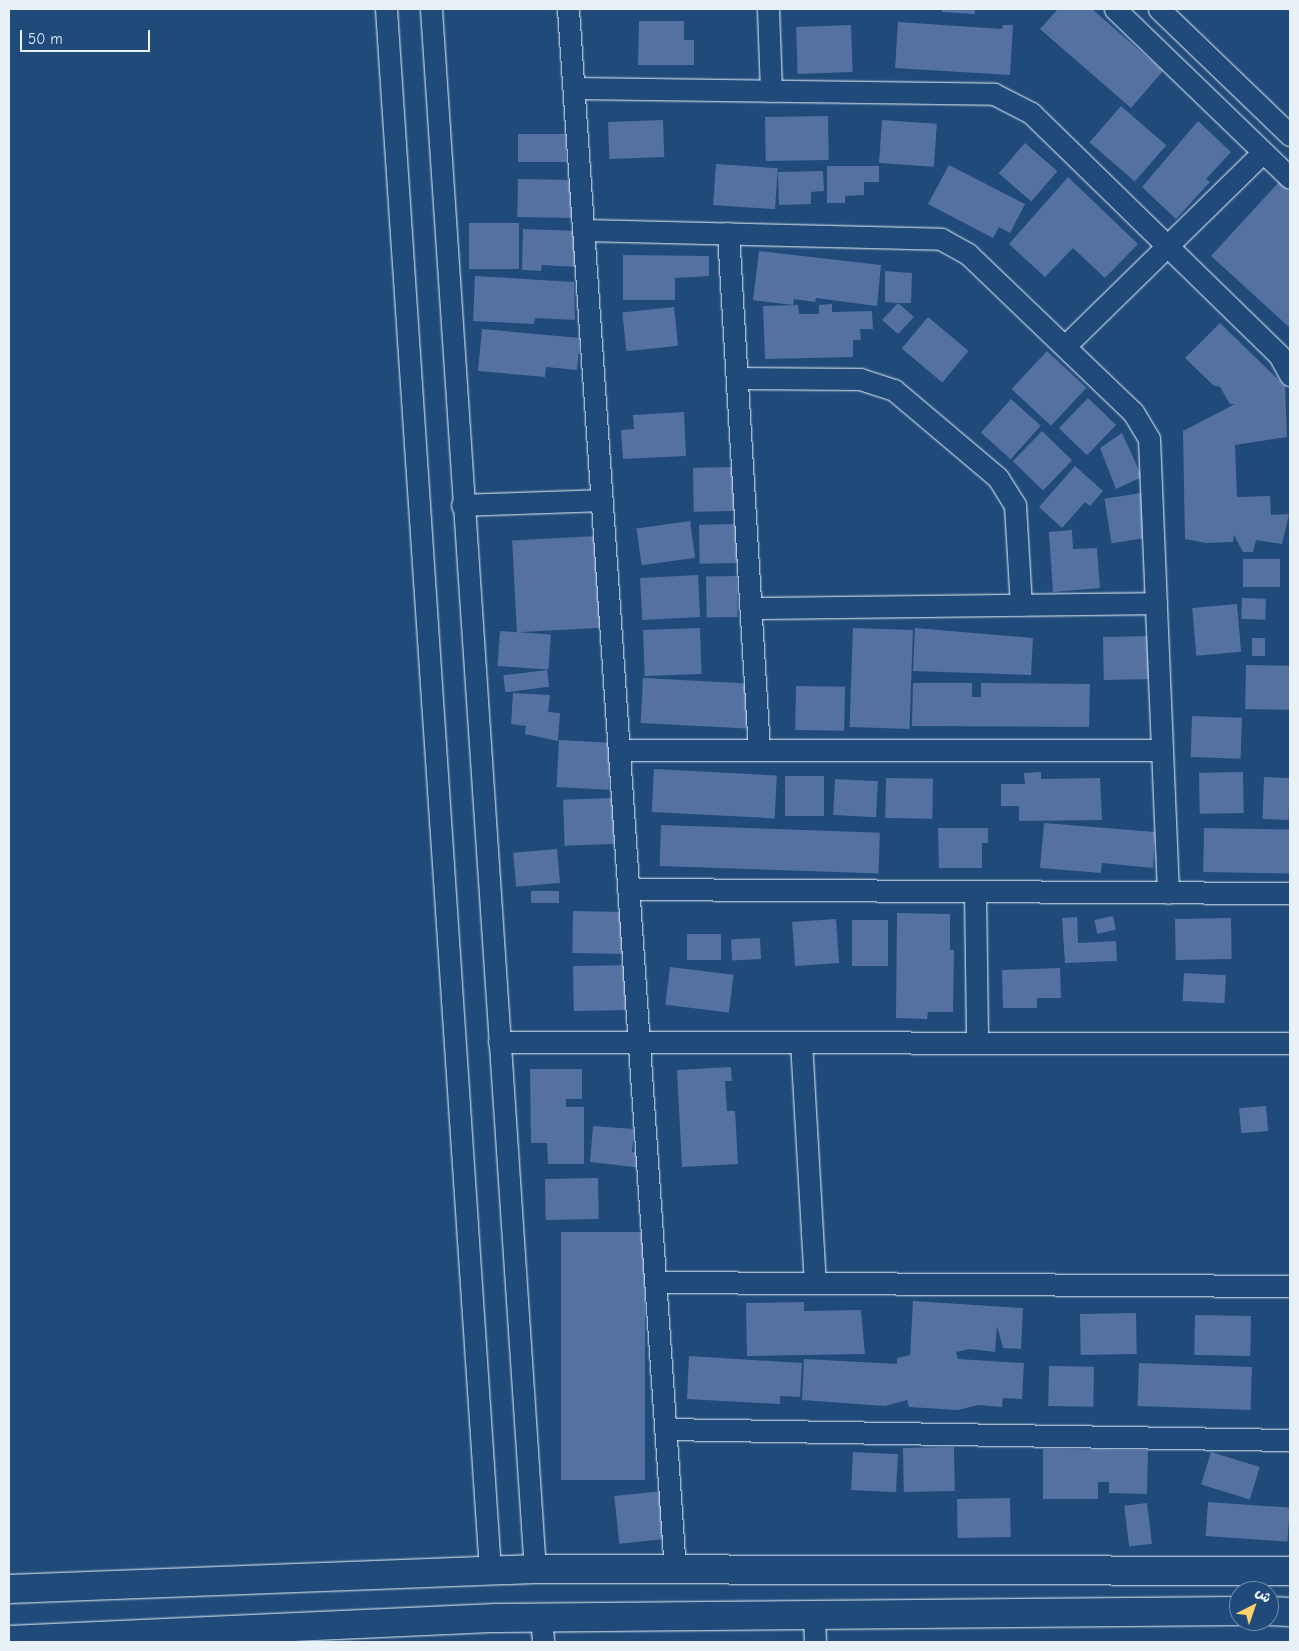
<!DOCTYPE html>
<meta charset="utf-8">
<style>
body{margin:0}
#map{position:relative;width:1299px;height:1651px;overflow:hidden;background:#1f4a7a;font-family:"Comic Neue","Playpen Sans Arabic",sans-serif}
div>[style]{position:absolute}
[style*='--x']{left:calc(var(--x)*1px);top:calc(var(--y)*1px);width:calc(var(--w)*1px);rotate:calc(var(--a)*1deg)}
.building>*{inset:0;background:#5471a2;transform-origin:0 0}
.roads{filter:drop-shadow(0 0 1px #e8f1f8) drop-shadow(0 0 1px #e8f1f8)}
.street>*{height:21px;margin:-10.5px;padding:0 10.5px;transform-origin:10.5px;border-radius:10.5px;background:#1f4a7a}
.secondary>*{height:28px;margin:-14px;padding:0 14px;transform-origin:14px;border-radius:14px;background:#1f4a7a}
span{translate:-50% -50%;white-space:nowrap;text-align:center;line-height:1.15;-webkit-text-stroke:5px #1f4a7a;paint-order:stroke}
.frame{position:absolute;inset:0;border:10px solid #e8f1f8;pointer-events:none}
.north{position:absolute;left:1229px;top:1581px;width:50px;height:50px;box-sizing:border-box;background:#1f4a7a;border:1px solid #6f8dac;border-radius:50%;rotate:41deg;font-size:14px;font-weight:700;line-height:20px;text-align:center;color:#e8f1f8}
.north::after{content:'';display:block;margin:auto;width:18px;height:22px;background:#ffd166;clip-path:polygon(50% 0,100% 100%,50% 72%,0 100%)}
.scale{position:absolute;left:20px;top:30px;width:130px;height:22px;box-sizing:border-box;border:2px solid #e8f1f8;border-top:0;padding-left:6px;font-size:15px;line-height:18px;white-space:nowrap;color:#e8f1f8;-webkit-text-stroke:4px #1f4a7a;paint-order:stroke}
</style>
<div id="map">
<div class="building">
<div style="clip-path:polygon(942px 9px,975px 9px,975px 14px,942px 12px)"></div>
<div style="clip-path:polygon(1058px 9px,1092px 9px,1163px 71px,1131px 108px,1040px 29px)"></div>
<div style="clip-path:polygon(639px 21px,684px 21px,684px 40px,694px 40px,694px 65px,638px 65px)"></div>
<div style="clip-path:polygon(898px 22px,1002px 29px,1003px 25px,1013px 25px,1010px 75px,895px 68px)"></div>
<div style="left:851px;top:25px;width:47px;height:55px;rotate:88deg"></div>
<div style="left:1121px;top:106px;width:60px;height:48px;rotate:41deg"></div>
<div style="left:828px;top:116px;width:44px;height:63px;rotate:89deg"></div>
<div style="left:663px;top:120px;width:37px;height:55px;rotate:88deg"></div>
<div style="left:882px;top:120px;width:55px;height:43px;rotate:4deg"></div>
<div style="clip-path:polygon(1198px 121px,1231px 152px,1206px 179px,1210px 182px,1176px 219px,1142px 187px)"></div>
<div style="left:518px;top:134px;width:48px;height:28px"></div>
<div style="left:1025px;top:143px;width:43px;height:40px;rotate:41deg"></div>
<div style="left:716px;top:164px;width:62px;height:41px;rotate:4deg"></div>
<div style="clip-path:polygon(949px 165px,1025px 204px,1010px 233px,999px 227px,993px 238px,928px 204px)"></div>
<div style="clip-path:polygon(827px 166px,879px 166px,879px 182px,864px 182px,864px 195px,845px 196px,845px 203px,827px 203px)"></div>
<div style="clip-path:polygon(823px 171px,824px 191px,811px 192px,811px 204px,779px 205px,778px 172px)"></div>
<div style="clip-path:polygon(1068px 177px,1138px 244px,1105px 278px,1073px 248px,1045px 277px,1009px 244px)"></div>
<div style="left:518px;top:179px;width:58px;height:38px;rotate:1deg"></div>
<div style="clip-path:polygon(1279px 182px,1290px 192px,1290px 328px,1211px 256px)"></div>
<div style="left:469px;top:223px;width:50px;height:46px"></div>
<div style="clip-path:polygon(523px 229px,578px 231px,577px 267px,542px 265px,541px 271px,522px 270px)"></div>
<div style="clip-path:polygon(759px 251px,881px 265px,877px 306px,816px 298px,815px 302px,794px 299px,793px 305px,753px 300px)"></div>
<div style="clip-path:polygon(623px 255px,709px 256px,709px 276px,675px 278px,675px 300px,623px 300px)"></div>
<div style="clip-path:polygon(885px 271px,912px 273px,911px 303px,898px 303px,914px 317px,898px 334px,882px 320px,898px 303px,885px 302px)"></div>
<div style="clip-path:polygon(475px 276px,574px 282px,575px 320px,535px 318px,534px 324px,473px 321px)"></div>
<div style="clip-path:polygon(832px 304px,832px 312px,872px 311px,873px 329px,860px 329px,861px 340px,853px 340px,853px 357px,765px 359px,763px 306px,798px 305px,799px 314px,819px 314px,819px 305px)"></div>
<div style="left:674px;top:307px;width:39px;height:52px;rotate:84deg"></div>
<div style="left:928px;top:317px;width:53px;height:41px;rotate:40deg"></div>
<div style="clip-path:polygon(1220px 323px,1285px 386px,1287px 437px,1235px 445px,1237px 497px,1270px 496px,1271px 515px,1289px 514px,1282px 544px,1256px 540px,1253px 552px,1243px 552px,1234px 535px,1233px 542px,1206px 543px,1185px 539px,1183px 431px,1235px 404px,1230px 404px,1220px 387px,1213px 385px,1185px 358px)"></div>
<div style="clip-path:polygon(482px 329px,580px 338px,577px 370px,546px 367px,545px 377px,478px 371px)"></div>
<div style="left:1047px;top:351px;width:54px;height:52px;rotate:43deg"></div>
<div style="left:1088px;top:398px;width:39px;height:42px;rotate:44deg"></div>
<div style="left:1011px;top:399px;width:40px;height:45px;rotate:42deg"></div>
<div style="clip-path:polygon(684px 412px,686px 456px,623px 459px,621px 430px,634px 429px,633px 415px)"></div>
<div style="left:1042px;top:431px;width:42px;height:42px;rotate:44deg"></div>
<div style="clip-path:polygon(1122px 433px,1142px 477px,1116px 489px,1100px 448px)"></div>
<div style="clip-path:polygon(1075px 466px,1103px 491px,1090px 506px,1085px 502px,1062px 528px,1039px 507px)"></div>
<div style="left:735px;top:467px;width:44px;height:42px;rotate:89deg"></div>
<div style="left:1141px;top:493px;width:45px;height:37px;rotate:81deg"></div>
<div style="left:690px;top:521px;width:37px;height:54px;rotate:82deg"></div>
<div style="left:737px;top:524px;width:39px;height:38px;rotate:89deg"></div>
<div style="clip-path:polygon(1072px 530px,1073px 549px,1097px 548px,1100px 588px,1053px 592px,1049px 532px)"></div>
<div style="left:597px;top:536px;width:92px;height:85px;rotate:87deg"></div>
<div style="left:1243px;top:559px;width:37px;height:28px"></div>
<div style="left:698px;top:575px;width:42px;height:58px;rotate:87deg"></div>
<div style="left:737px;top:576px;width:41px;height:31px;rotate:89deg"></div>
<div style="left:1242px;top:598px;width:24px;height:21px;rotate:2deg"></div>
<div style="left:1237px;top:604px;width:48px;height:45px;rotate:85deg"></div>
<div style="left:700px;top:628px;width:46px;height:57px;rotate:88deg"></div>
<div style="left:853px;top:628px;width:60px;height:99px;rotate:2deg"></div>
<div style="clip-path:polygon(915px 628px,1033px 638px,1031px 675px,913px 671px)"></div>
<div style="left:500px;top:631px;width:51px;height:35px;rotate:4deg"></div>
<div style="left:1154px;top:636px;width:43px;height:51px;rotate:89deg"></div>
<div style="left:1252px;top:638px;width:13px;height:18px"></div>
<div style="left:1246px;top:665px;width:44px;height:44px;rotate:1deg"></div>
<div style="left:547px;top:670px;width:17px;height:44px;rotate:83deg"></div>
<div style="left:643px;top:678px;width:106px;height:45px;rotate:3deg"></div>
<div style="clip-path:polygon(913px 683px,972px 683px,972px 697px,981px 697px,981px 683px,1090px 684px,1089px 727px,912px 726px)"></div>
<div style="left:796px;top:686px;width:49px;height:44px;rotate:1deg"></div>
<div style="clip-path:polygon(513px 693px,550px 695px,548px 712px,560px 713px,558px 741px,525px 734px,526px 726px,511px 724px)"></div>
<div style="left:1192px;top:716px;width:50px;height:41px;rotate:2deg"></div>
<div style="left:559px;top:740px;width:52px;height:47px;rotate:3deg"></div>
<div style="left:654px;top:769px;width:123px;height:43px;rotate:3deg"></div>
<div style="clip-path:polygon(1041px 772px,1041px 779px,1100px 778px,1102px 820px,1019px 821px,1019px 806px,1001px 806px,1001px 784px,1025px 784px,1024px 773px)"></div>
<div style="left:1243px;top:772px;width:41px;height:44px;rotate:89deg"></div>
<div style="left:785px;top:776px;width:39px;height:40px"></div>
<div style="left:1264px;top:777px;width:26px;height:42px;rotate:2deg"></div>
<div style="left:886px;top:778px;width:47px;height:40px;rotate:1deg"></div>
<div style="left:835px;top:779px;width:43px;height:36px;rotate:3deg"></div>
<div style="left:613px;top:798px;width:46px;height:50px;rotate:88deg"></div>
<div style="clip-path:polygon(1044px 823px,1155px 832px,1153px 868px,1102px 863px,1101px 873px,1040px 868px)"></div>
<div style="left:661px;top:825px;width:219px;height:41px;rotate:2deg"></div>
<div style="clip-path:polygon(938px 828px,988px 828px,988px 843px,982px 843px,982px 868px,939px 868px)"></div>
<div style="left:1204px;top:828px;width:86px;height:44px;rotate:1deg"></div>
<div style="left:557px;top:849px;width:34px;height:44px;rotate:85deg"></div>
<div style="left:531px;top:891px;width:28px;height:12px"></div>
<div style="left:573px;top:911px;width:51px;height:42px;rotate:1deg"></div>
<div style="clip-path:polygon(897px 913px,950px 914px,950px 950px,954px 950px,953px 1012px,928px 1012px,927px 1019px,896px 1018px)"></div>
<div style="left:1113px;top:916px;width:14px;height:19px;rotate:78deg"></div>
<div style="clip-path:polygon(1077px 917px,1078px 943px,1116px 941px,1117px 961px,1065px 963px,1062px 918px)"></div>
<div style="left:1231px;top:918px;width:41px;height:56px;rotate:89deg"></div>
<div style="left:836px;top:919px;width:44px;height:44px;rotate:86deg"></div>
<div style="left:852px;top:920px;width:36px;height:46px"></div>
<div style="left:687px;top:934px;width:34px;height:26px"></div>
<div style="left:760px;top:938px;width:21px;height:29px;rotate:87deg"></div>
<div style="left:633px;top:965px;width:45px;height:60px;rotate:89deg"></div>
<div style="left:670px;top:967px;width:64px;height:38px;rotate:7deg"></div>
<div style="clip-path:polygon(1060px 968px,1061px 998px,1037px 998px,1037px 1008px,1003px 1008px,1002px 970px)"></div>
<div style="left:1184px;top:973px;width:42px;height:28px;rotate:3deg"></div>
<div style="clip-path:polygon(731px 1067px,732px 1081px,725px 1081px,727px 1111px,735px 1111px,738px 1164px,682px 1167px,677px 1070px)"></div>
<div style="clip-path:polygon(530px 1069px,582px 1069px,582px 1099px,566px 1099px,566px 1107px,584px 1107px,584px 1164px,548px 1164px,547px 1143px,531px 1143px)"></div>
<div style="left:1266px;top:1106px;width:25px;height:27px;rotate:85deg"></div>
<div style="clip-path:polygon(593px 1126px,634px 1129px,632px 1152px,644px 1153px,643px 1168px,590px 1162px)"></div>
<div style="left:598px;top:1178px;width:41px;height:53px;rotate:89deg"></div>
<div style="left:561px;top:1232px;width:84px;height:248px"></div>
<div style="clip-path:polygon(913px 1301px,1023px 1308px,1021px 1349px,1003px 1348px,997px 1326px,995px 1352px,970px 1349px,956px 1352px,958px 1359px,1024px 1363px,1022px 1399px,1003px 1398px,1002px 1407px,978px 1405px,958px 1410px,909px 1407px,907px 1400px,885px 1406px,802px 1400px,804px 1359px,897px 1364px,897px 1358px,910px 1355px)"></div>
<div style="clip-path:polygon(804px 1302px,804px 1311px,861px 1310px,865px 1354px,747px 1356px,746px 1303px)"></div>
<div style="left:1136px;top:1313px;width:41px;height:56px;rotate:89deg"></div>
<div style="left:1195px;top:1315px;width:56px;height:40px;rotate:1deg"></div>
<div style="clip-path:polygon(689px 1356px,802px 1363px,800px 1397px,780px 1396px,780px 1404px,687px 1399px)"></div>
<div style="left:1139px;top:1363px;width:113px;height:43px;rotate:2deg"></div>
<div style="left:1049px;top:1366px;width:45px;height:40px;rotate:1deg"></div>
<div style="left:954px;top:1447px;width:44px;height:51px;rotate:89deg"></div>
<div style="clip-path:polygon(1043px 1449px,1148px 1450px,1147px 1494px,1109px 1493px,1109px 1482px,1098px 1482px,1098px 1499px,1043px 1499px)"></div>
<div style="left:853px;top:1452px;width:45px;height:38px;rotate:3deg"></div>
<div style="left:1211px;top:1452px;width:51px;height:34px;rotate:17deg"></div>
<div style="left:663px;top:1491px;width:48px;height:49px;rotate:84deg"></div>
<div style="left:1010px;top:1498px;width:39px;height:53px;rotate:89deg"></div>
<div style="left:1208px;top:1502px;width:82px;height:34px;rotate:4deg"></div>
<div style="left:1147px;top:1503px;width:41px;height:23px;rotate:83deg"></div>
</div>
<div class="roads">
<div class="street">
<div style="--x:386;--y:9;--w:1564;--a:86.19"></div>
<div style="--x:431;--y:9;--w:1563;--a:86.19"></div>
<div style="--x:568;--y:9;--w:1564;--a:86.08"></div>
<div style="--x:768;--y:9;--w:82;--a:87.9"></div>
<div style="--x:1115;--y:9;--w:243;--a:44"></div>
<div style="--x:1159;--y:9;--w:182;--a:43.9"></div>
<div style="--x:574;--y:88;--w:420;--a:0.8"></div>
<div style="--x:994;--y:94;--w:42;--a:27.2"></div>
<div style="--x:1031;--y:113;--w:347;--a:44.3"></div>
<div style="--x:1279;--y:355;--w:23;--a:61"></div>
<div style="--x:584;--y:230;--w:357;--a:1.4"></div>
<div style="--x:941;--y:239;--w:31;--a:29"></div>
<div style="--x:968;--y:254;--w:228;--a:43.8"></div>
<div style="--x:1133;--y:412;--w:31;--a:59"></div>
<div style="--x:1149;--y:439;--w:454;--a:87.6"></div>
<div style="--x:728;--y:233;--w:518;--a:86.57"></div>
<div style="--x:1065;--y:346;--w:277;--a:-44.4"></div>
<div style="--x:737;--y:378;--w:123;--a:0.5"></div>
<div style="--x:860;--y:379;--w:36;--a:18"></div>
<div style="--x:894;--y:390;--w:136;--a:40.2"></div>
<div style="--x:998;--y:478;--w:32;--a:58"></div>
<div style="--x:1015;--y:505;--w:100;--a:86.6"></div>
<div style="--x:462;--y:505;--w:140;--a:-2"></div>
<div style="--x:751;--y:608;--w:405;--a:-0.7"></div>
<div style="--x:620;--y:750;--w:542;--a:0"></div>
<div style="--x:629;--y:889;--w:661;--a:0.35"></div>
<div style="--x:975;--y:891;--w:151;--a:89.2"></div>
<div style="--x:499;--y:1042;--w:791;--a:0.07"></div>
<div style="--x:801;--y:1042;--w:241;--a:86.7"></div>
<div style="--x:656;--y:1282;--w:634;--a:0.36"></div>
<div style="--x:665;--y:1429;--w:625;--a:1.01"></div>
<div style="--x:814;--y:1615;--w:27;--a:88"></div>
<div style="--x:541;--y:1617;--w:25;--a:85"></div>
</div>
<div class="secondary">
<div style="--x:9;--y:1589;--w:526;--a:-2.18"></div>
<div style="--x:535;--y:1569;--w:755;--a:0.15"></div>
<div style="--x:1269;--y:1611;--w:21;--a:3"></div>
<div style="--x:9;--y:1640;--w:488;--a:-2.6"></div>
<div style="--x:497;--y:1618;--w:742;--a:-0.54"></div>
</div>
</div>
<div class="frame"></div>
<div class="north">ش</div>
<div class="scale">50 m</div>
</div>
